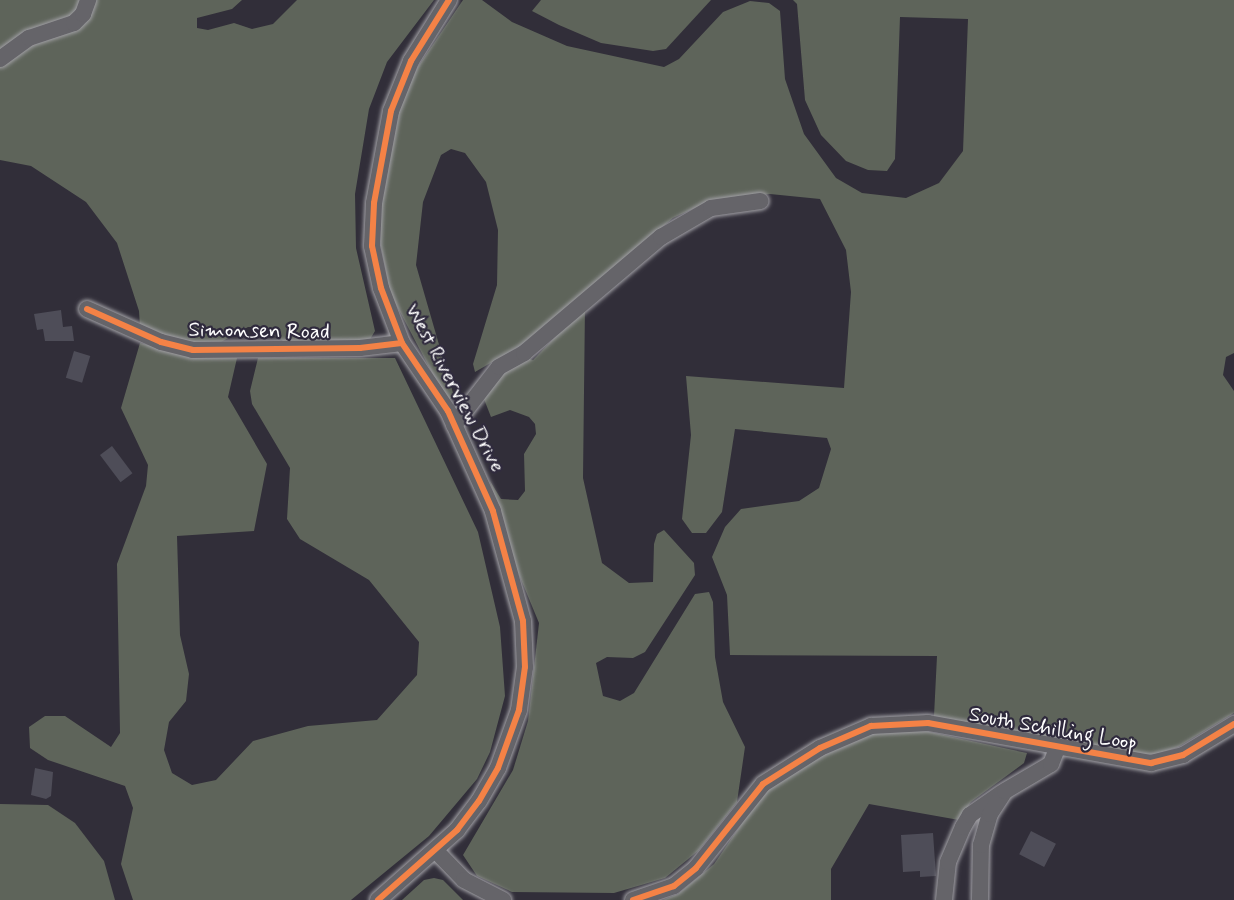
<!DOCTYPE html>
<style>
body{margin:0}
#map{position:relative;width:1234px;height:900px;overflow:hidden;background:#312e39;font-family:Mynerve,sans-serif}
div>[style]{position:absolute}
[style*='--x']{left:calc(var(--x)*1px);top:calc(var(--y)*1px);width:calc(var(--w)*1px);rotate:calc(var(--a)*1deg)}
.green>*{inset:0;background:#5e645a}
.building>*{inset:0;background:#4e4d58;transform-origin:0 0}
.roads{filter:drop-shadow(0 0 2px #a2a1a6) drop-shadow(0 0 2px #a2a1a6)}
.minor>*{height:16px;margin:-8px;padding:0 8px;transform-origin:8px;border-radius:8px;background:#656469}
.cycleway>*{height:6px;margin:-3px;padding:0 3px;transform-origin:3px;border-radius:3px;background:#f48246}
span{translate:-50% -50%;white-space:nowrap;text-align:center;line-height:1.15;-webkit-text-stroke:4.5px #2f2a3d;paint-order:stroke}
.street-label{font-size:21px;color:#fff}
</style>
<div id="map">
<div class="green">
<div style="clip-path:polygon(0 0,84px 0,71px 20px,0 53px)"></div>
<div style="clip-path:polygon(92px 0,242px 0,232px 9px,197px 18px,197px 28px,208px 30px,234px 23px,252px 29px,273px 24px,297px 0,434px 0,387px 62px,369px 109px,355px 194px,356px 248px,375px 331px,369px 341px,285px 342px,259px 327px,248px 327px,221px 342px,194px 342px,162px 337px,140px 327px,139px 311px,117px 243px,86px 202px,31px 166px,0 160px,0 65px)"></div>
<div style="clip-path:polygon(463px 0,482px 0,512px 22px,567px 46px,664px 67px,679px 59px,723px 12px,750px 1px,769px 3px,780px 11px,785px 79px,804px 134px,836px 178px,862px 193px,906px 198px,939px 183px,963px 151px,968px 19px,900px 17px,895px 159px,887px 171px,868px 170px,846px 161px,821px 135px,805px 100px,797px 4px,793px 0,1234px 0,1234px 353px,1226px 357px,1223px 375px,1234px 391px,1234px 713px,1178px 747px,1156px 754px,1130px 754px,934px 716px,937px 656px,730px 655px,727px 595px,712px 557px,725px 527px,741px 509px,799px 501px,819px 488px,831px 449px,827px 438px,735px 429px,722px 512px,706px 533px,692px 533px,682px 519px,691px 435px,686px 376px,844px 388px,851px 292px,846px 250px,820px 199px,770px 194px,708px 202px,673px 218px,525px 343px,475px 372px,473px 364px,497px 285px,498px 230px,486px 182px,465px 153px,451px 149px,441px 155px,423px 202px,416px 265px,453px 393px,448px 403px,390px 293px,380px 241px,382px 205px,397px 113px,417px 68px)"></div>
<div style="clip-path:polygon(541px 0,711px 0,666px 49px,653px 51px,601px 43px,559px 25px,532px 11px)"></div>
<div style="clip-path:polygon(585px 306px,583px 478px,602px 563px,629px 583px,653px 582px,654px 544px,657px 534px,664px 530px,694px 563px,695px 575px,645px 652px,633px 658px,607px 657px,596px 663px,603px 696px,620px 701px,634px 693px,695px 594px,709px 592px,713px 602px,715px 657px,723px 702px,745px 747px,737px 802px,698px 851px,665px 878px,614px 893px,512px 892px,477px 876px,463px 855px,513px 770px,528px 721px,539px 623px,515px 565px,490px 481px,501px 499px,518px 500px,525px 491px,524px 454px,536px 434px,535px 424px,529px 417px,510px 410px,491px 417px,482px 394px,501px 370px,526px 358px,533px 360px)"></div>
<div style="clip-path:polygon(140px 343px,197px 358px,237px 358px,228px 397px,267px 464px,254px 531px,177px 536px,180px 635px,189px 674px,186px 701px,169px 722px,164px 750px,172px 773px,192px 785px,216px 780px,253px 741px,308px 726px,377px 720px,417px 675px,419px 642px,369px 580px,300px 539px,287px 519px,290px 468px,252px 404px,250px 391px,258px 358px,395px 358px,478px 532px,500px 627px,505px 696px,490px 752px,477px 779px,429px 836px,351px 900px,133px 900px,121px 864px,133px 808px,125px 786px,48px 760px,30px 748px,29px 727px,45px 716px,65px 716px,111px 747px,120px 733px,117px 564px,146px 486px,148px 465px,121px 408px)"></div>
<div style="clip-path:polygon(887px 730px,925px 731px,1027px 753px,1024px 763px,971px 802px,959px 820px,869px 804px,831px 869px,831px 900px,663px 900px,678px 894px,714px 864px,764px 791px,810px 761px,855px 739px)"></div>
<div style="clip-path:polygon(0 804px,48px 805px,75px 823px,104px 861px,115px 900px,0 900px)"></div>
<div style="clip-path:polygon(434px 878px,443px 880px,463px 900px,402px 900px,424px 880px)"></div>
</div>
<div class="building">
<div style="clip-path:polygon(61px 310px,63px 327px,72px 326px,74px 341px,45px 341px,43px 329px,37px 330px,34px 314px)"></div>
<div style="left:74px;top:351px;width:17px;height:28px;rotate:17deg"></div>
<div style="left:112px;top:446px;width:34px;height:15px;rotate:53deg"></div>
<div style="clip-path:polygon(35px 768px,53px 772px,51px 796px,46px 799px,31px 795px)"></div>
<div style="left:1031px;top:831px;width:28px;height:26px;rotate:27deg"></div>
<div style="clip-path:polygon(933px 833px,936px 876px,920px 877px,920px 871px,903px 872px,901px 835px)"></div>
</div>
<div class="roads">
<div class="minor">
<div style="--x:0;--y:59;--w:36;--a:-36"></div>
<div style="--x:29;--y:38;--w:47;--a:-18.4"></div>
<div style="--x:74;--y:23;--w:13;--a:-45"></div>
<div style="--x:83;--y:14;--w:15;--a:-70"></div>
<div style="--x:87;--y:309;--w:81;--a:24"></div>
<div style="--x:161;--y:342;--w:33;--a:14"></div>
<div style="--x:193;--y:350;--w:167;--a:-0.7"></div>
<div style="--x:360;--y:348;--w:42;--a:-6.8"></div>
<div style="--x:454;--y:425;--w:73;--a:-52.2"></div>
<div style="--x:499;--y:367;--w:29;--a:-29"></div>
<div style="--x:524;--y:353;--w:180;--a:-40.3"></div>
<div style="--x:661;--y:237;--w:58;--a:-30.1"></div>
<div style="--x:711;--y:208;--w:50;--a:-8"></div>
<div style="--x:436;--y:851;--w:40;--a:46"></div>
<div style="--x:464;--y:880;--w:44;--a:27.1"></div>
<div style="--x:378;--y:900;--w:106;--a:-41.5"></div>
<div style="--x:457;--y:830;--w:36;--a:-53"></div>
<div style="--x:479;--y:801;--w:38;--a:-60"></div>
<div style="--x:498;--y:768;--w:62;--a:-70.1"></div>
<div style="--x:519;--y:710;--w:43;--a:-82.1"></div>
<div style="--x:525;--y:667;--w:46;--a:-92.5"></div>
<div style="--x:523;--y:621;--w:114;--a:-105.3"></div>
<div style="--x:493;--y:511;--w:110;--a:-114.2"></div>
<div style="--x:448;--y:411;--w:82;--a:-124.1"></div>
<div style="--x:402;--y:343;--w:59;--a:-110.9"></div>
<div style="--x:381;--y:288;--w:43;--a:-102.1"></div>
<div style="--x:372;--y:246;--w:43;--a:-87.3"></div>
<div style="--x:374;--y:203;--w:94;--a:-79.5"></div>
<div style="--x:391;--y:111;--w:54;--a:-68.2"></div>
<div style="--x:411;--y:61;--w:72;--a:-58.1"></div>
<div style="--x:633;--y:900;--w:43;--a:-18.9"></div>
<div style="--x:674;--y:886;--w:28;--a:-39"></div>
<div style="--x:696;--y:868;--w:107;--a:-51.4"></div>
<div style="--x:763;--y:784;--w:67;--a:-32.3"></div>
<div style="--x:820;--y:748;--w:56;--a:-23.3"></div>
<div style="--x:871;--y:726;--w:57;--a:-3"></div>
<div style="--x:928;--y:723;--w:227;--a:10.2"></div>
<div style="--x:1151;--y:763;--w:33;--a:-14"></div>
<div style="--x:1183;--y:755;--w:60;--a:-31.3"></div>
<div style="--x:944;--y:900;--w:38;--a:-84"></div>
<div style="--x:948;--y:862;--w:38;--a:-67"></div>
<div style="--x:963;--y:827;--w:14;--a:-60"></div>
<div style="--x:970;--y:815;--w:38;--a:-35"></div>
<div style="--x:980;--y:900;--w:55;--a:-89"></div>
<div style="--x:981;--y:845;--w:32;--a:-74"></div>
<div style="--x:990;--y:814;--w:27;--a:-57"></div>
<div style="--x:1005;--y:791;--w:53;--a:-30.4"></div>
<div style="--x:1051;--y:764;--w:17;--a:-69"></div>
</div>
</div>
<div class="cycleway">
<div style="--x:87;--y:309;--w:81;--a:24"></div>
<div style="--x:161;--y:342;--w:33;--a:14"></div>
<div style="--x:193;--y:350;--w:167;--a:-0.7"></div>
<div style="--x:360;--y:348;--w:42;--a:-6.8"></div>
<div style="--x:378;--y:900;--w:106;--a:-41.5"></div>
<div style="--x:457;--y:830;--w:36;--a:-53"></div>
<div style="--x:479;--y:801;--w:38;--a:-60"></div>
<div style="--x:498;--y:768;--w:62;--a:-70.1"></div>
<div style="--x:519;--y:710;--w:43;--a:-82.1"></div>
<div style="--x:525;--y:667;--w:46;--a:-92.5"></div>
<div style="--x:523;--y:621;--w:114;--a:-105.3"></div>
<div style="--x:493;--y:511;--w:110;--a:-114.2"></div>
<div style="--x:448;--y:411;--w:82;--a:-124.1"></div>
<div style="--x:402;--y:343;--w:59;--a:-110.9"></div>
<div style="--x:381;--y:288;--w:43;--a:-102.1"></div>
<div style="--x:372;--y:246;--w:43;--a:-87.3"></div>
<div style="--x:374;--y:203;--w:94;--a:-79.5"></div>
<div style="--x:391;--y:111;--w:54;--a:-68.2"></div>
<div style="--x:411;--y:61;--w:72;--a:-58.1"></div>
<div style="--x:633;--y:900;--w:43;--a:-18.9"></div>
<div style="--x:674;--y:886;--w:28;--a:-39"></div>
<div style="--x:696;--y:868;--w:107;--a:-51.4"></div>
<div style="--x:763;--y:784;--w:67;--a:-32.3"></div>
<div style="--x:820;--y:748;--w:56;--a:-23.3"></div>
<div style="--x:871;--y:726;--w:57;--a:-3"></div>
<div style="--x:928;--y:723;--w:227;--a:10.2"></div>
<div style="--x:1151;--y:763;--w:33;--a:-14"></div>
<div style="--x:1183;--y:755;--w:60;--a:-31.3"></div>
</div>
<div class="street-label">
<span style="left:259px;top:331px;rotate:1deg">Simonsen Road</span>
<span style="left:455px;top:388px;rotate:62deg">West Riverview Drive</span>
<span style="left:1053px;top:729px;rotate:10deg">South Schilling Loop</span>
</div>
</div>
